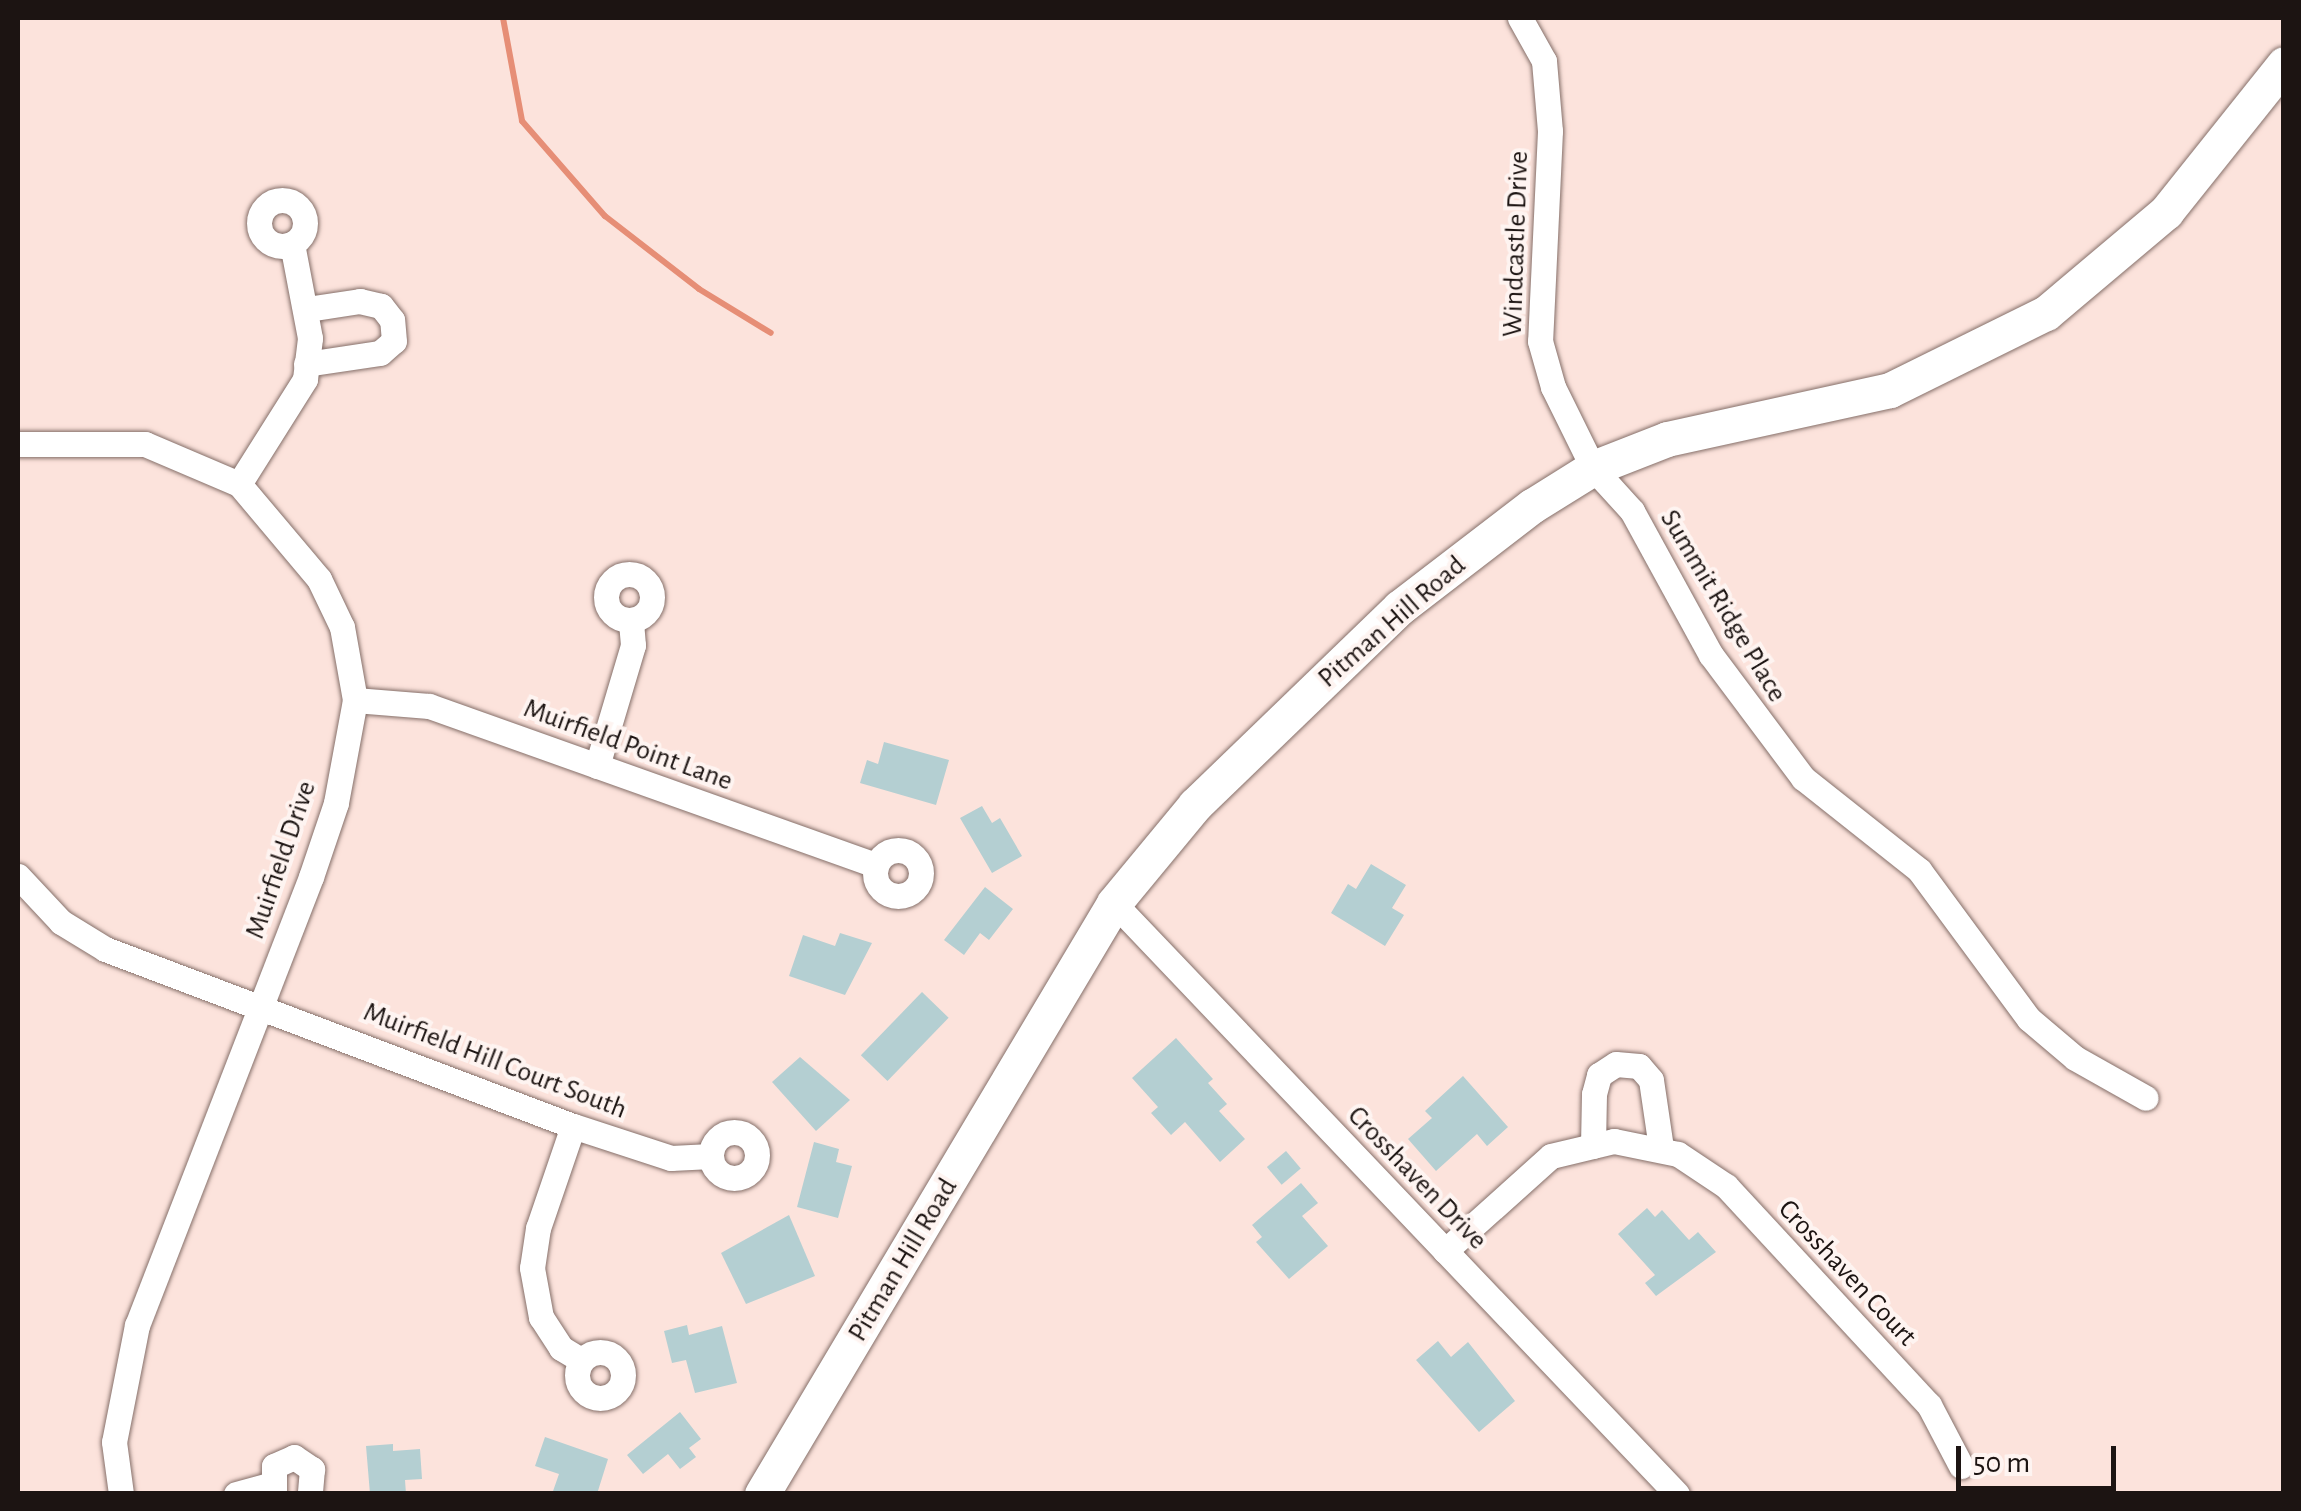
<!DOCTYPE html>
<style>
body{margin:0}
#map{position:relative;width:2301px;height:1511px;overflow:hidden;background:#fce3dc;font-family:"Alegreya Sans",sans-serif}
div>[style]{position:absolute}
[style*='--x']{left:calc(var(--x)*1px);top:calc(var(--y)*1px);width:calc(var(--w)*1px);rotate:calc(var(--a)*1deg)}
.stream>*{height:6px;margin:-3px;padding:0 3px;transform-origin:3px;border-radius:3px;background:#e68e76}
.building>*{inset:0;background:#b4cfd2;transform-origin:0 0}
.roads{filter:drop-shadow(0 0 2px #856f69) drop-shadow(0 0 2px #856f69)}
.street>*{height:25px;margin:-12.5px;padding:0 12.5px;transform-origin:12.5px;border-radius:12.5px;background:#fff}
.street>.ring{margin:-12.5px;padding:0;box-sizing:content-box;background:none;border:25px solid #fff;border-radius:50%}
.secondary>*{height:35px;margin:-17.5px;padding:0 17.5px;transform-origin:17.5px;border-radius:17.5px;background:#fff}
span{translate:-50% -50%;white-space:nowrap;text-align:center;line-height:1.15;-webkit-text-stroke:8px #fef4f1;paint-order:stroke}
.street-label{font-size:28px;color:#1c1412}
.frame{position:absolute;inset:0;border:20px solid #1c1412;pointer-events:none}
.scale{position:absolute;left:1956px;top:1446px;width:160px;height:45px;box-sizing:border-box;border:5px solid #1c1412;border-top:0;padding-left:12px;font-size:30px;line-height:35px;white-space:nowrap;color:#1c1412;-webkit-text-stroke:8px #fef4f1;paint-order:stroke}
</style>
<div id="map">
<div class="stream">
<div style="--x:503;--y:18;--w:105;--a:79.5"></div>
<div style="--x:522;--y:121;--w:126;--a:48.9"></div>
<div style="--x:605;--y:216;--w:119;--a:37.8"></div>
<div style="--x:699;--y:289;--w:84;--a:31.4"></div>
</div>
<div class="building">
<div style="clip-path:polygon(884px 742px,949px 760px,936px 805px,860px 783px,867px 760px,878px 764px)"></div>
<div style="clip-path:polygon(982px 806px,992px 823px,1000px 818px,1022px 856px,992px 873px,960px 818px)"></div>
<div style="clip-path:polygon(1371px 864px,1406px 885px,1392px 908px,1404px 915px,1385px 946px,1331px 913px,1348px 884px,1356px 889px)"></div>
<div style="clip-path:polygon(985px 887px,1013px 909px,989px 940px,980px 933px,964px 955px,944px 940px)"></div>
<div style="clip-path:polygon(840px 933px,872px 943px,845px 995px,789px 976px,803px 935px,835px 946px)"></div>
<div style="left:922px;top:992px;width:37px;height:88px;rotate:44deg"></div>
<div style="clip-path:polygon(1176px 1038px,1213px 1079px,1208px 1083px,1227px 1104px,1219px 1111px,1245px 1139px,1220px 1162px,1185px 1122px,1171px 1135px,1151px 1113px,1158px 1107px,1132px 1078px)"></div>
<div style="clip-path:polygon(800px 1057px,850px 1100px,816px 1131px,772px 1082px)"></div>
<div style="clip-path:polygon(1463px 1076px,1508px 1127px,1487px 1146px,1477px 1134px,1436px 1171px,1408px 1139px,1432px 1118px,1425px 1111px)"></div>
<div style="clip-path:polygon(814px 1142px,839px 1149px,836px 1162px,852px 1166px,838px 1218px,797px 1207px)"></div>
<div style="left:1286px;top:1151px;width:23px;height:25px;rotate:50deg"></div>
<div style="clip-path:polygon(1301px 1183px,1318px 1203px,1302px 1216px,1328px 1246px,1289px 1279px,1256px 1242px,1262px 1237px,1252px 1225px)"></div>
<div style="clip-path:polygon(1647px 1208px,1655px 1217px,1662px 1210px,1689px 1240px,1698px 1232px,1716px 1252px,1656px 1296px,1645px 1283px,1655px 1275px,1618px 1234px)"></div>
<div style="clip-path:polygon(789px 1215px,815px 1276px,746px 1304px,721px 1253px)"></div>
<div style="clip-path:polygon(687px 1325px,689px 1335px,722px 1326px,737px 1383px,695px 1393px,686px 1360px,672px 1363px,664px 1331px)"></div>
<div style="clip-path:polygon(1438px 1341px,1451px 1357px,1468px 1342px,1515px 1401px,1479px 1432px,1416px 1360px)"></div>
<div style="clip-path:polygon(680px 1412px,701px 1439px,689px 1448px,696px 1457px,680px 1469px,668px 1454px,643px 1474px,627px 1455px)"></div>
<div style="clip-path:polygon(545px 1437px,608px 1459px,597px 1494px,552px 1494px,559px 1474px,535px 1466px)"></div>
<div style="clip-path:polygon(393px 1444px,393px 1451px,420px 1449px,422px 1479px,405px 1480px,406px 1494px,370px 1494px,366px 1446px)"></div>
</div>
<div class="roads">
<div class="street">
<div style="--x:1520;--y:18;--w:49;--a:60.8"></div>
<div style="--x:1544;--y:61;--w:70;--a:85.1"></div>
<div style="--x:1550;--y:131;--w:210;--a:92.7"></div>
<div style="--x:1540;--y:341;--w:48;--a:74.2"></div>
<div style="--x:1553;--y:387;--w:90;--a:63.7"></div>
<div style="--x:1593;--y:468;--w:58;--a:47.8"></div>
<div style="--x:1632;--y:511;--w:164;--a:61.3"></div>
<div style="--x:1711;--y:655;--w:154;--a:53.2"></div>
<div style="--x:1803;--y:778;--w:148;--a:38.4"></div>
<div style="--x:1919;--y:870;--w:185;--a:53.6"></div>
<div style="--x:2029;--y:1019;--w:60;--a:40.3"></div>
<div style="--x:2075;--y:1058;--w:81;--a:29.4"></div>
<div class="ring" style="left:259px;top:200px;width:21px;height:21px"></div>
<div style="--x:306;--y:364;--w:75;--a:-8.5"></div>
<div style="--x:380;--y:353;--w:18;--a:-41"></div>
<div style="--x:394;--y:341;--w:21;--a:-95"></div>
<div style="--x:392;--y:320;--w:18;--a:-128"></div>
<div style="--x:381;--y:306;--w:22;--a:-167"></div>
<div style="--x:360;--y:301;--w:54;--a:171.4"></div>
<div style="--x:18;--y:444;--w:127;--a:0"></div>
<div style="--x:145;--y:444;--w:102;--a:23.1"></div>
<div style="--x:239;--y:484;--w:124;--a:49.9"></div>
<div style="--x:319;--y:579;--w:53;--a:64.4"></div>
<div style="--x:342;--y:627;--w:74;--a:79.9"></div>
<div style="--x:355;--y:700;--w:105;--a:100.5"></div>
<div style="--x:336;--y:803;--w:78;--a:108.7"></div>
<div style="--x:311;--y:877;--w:481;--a:111.2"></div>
<div style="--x:137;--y:1325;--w:119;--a:101.1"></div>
<div style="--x:114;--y:1442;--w:52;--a:82.3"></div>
<div style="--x:239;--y:484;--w:124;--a:-57.8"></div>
<div style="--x:305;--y:379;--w:41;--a:-83"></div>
<div style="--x:310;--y:338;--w:96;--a:-100.8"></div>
<div class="ring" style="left:606px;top:574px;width:21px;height:21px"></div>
<div style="--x:355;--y:700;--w:74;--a:4.6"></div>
<div style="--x:429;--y:706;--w:474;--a:19.6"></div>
<div style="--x:597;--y:766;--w:126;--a:-73.4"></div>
<div style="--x:633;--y:645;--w:25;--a:-95"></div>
<div class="ring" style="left:875px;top:850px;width:21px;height:21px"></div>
<div style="--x:18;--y:876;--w:63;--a:46.9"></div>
<div style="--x:61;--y:922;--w:52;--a:31.5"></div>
<div style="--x:105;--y:949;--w:500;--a:20.72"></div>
<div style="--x:573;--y:1126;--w:103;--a:18.1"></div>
<div style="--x:671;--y:1158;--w:40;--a:-2.9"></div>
<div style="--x:1114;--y:903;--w:816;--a:46.39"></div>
<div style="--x:573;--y:1126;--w:108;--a:108.9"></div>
<div style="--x:538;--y:1228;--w:40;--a:98.5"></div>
<div style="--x:532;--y:1268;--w:50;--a:79.6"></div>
<div style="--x:541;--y:1317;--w:37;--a:57"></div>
<div style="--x:561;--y:1348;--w:23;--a:31"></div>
<div class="ring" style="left:711px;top:1132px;width:21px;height:21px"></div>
<div style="--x:1593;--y:1146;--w:52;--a:-88.9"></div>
<div style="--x:1594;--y:1094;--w:20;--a:-75"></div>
<div style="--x:1599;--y:1075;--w:20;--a:-33"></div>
<div style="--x:1616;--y:1064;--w:23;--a:5"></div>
<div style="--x:1639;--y:1066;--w:18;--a:49"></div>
<div style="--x:1651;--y:1080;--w:69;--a:81.6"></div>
<div style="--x:1445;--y:1251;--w:142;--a:-41.9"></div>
<div style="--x:1551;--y:1156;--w:65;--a:-13.4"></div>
<div style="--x:1614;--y:1141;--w:65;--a:11.5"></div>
<div style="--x:1678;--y:1154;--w:58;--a:33.7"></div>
<div style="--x:1726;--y:1186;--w:299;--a:47.2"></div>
<div style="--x:1929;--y:1405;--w:69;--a:62.3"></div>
<div class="ring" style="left:577px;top:1352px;width:21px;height:21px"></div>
<div style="--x:236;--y:1494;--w:35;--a:-15"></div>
<div style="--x:274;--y:1494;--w:28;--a:-90"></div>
<div style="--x:274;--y:1466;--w:22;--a:-24"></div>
<div style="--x:294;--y:1457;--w:22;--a:34"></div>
<div style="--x:312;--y:1469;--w:25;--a:95"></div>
</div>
<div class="secondary">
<div style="--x:762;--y:1494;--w:688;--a:-59.22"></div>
<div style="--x:1114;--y:903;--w:127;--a:-50.4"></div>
<div style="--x:1195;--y:805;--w:284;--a:-44"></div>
<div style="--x:1399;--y:608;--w:168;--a:-37.5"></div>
<div style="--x:1532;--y:506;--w:72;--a:-31.9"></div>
<div style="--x:1593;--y:468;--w:79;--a:-21.4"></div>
<div style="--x:1667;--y:439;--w:228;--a:-12.4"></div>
<div style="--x:1890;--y:390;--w:174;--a:-26.3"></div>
<div style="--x:2046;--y:313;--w:157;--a:-40.1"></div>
<div style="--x:2166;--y:212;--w:189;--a:-51.4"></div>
</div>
</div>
<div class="street-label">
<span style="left:1516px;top:244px;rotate:-88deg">Windcastle Drive</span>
<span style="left:1723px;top:606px;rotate:59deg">Summit Ridge Place</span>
<span style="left:1392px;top:622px;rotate:-41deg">Pitman Hill Road</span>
<span style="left:628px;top:745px;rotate:20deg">Muirfield Point Lane</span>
<span style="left:281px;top:860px;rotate:-71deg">Muirfield Drive</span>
<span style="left:495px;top:1061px;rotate:21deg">Muirfield Hill Court South</span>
<span style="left:1417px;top:1178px;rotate:46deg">Crosshaven Drive</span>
<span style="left:903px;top:1260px;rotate:-59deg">Pitman Hill Road</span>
<span style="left:1847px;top:1273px;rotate:47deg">Crosshaven Court</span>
</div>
<div class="frame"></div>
<div class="scale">50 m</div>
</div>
